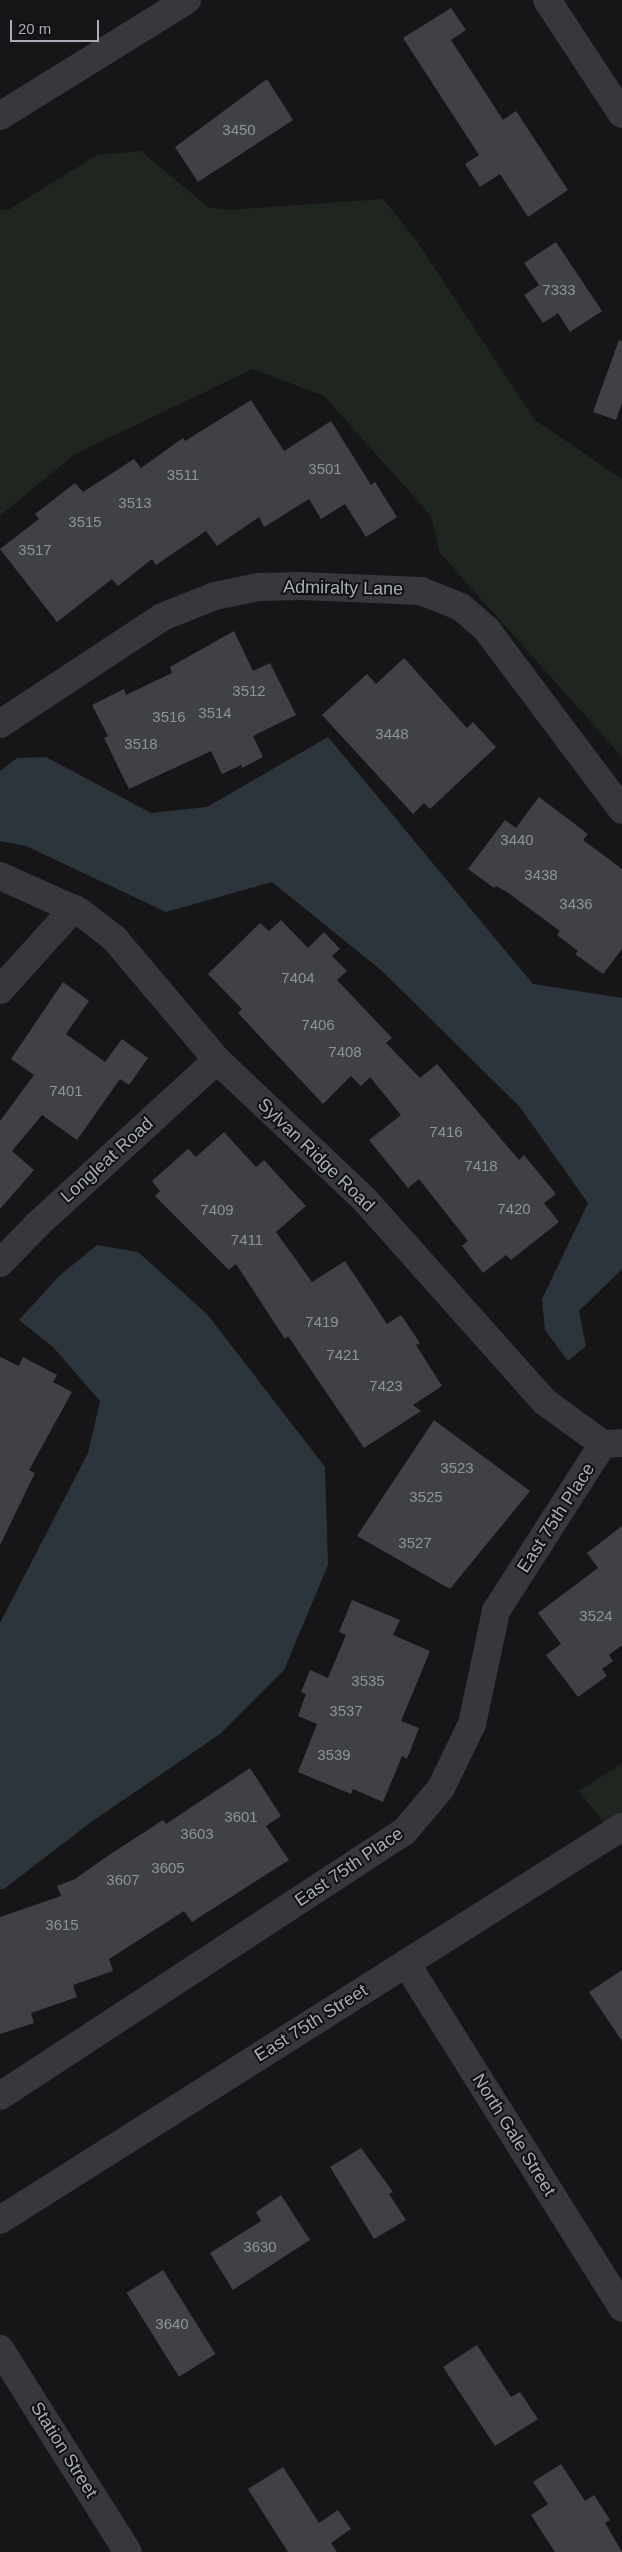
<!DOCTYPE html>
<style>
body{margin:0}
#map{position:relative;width:622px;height:2552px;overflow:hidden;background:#161618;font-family:Helvetica,sans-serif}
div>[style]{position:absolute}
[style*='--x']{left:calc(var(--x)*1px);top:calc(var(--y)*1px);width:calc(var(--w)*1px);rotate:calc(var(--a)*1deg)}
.green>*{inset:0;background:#1e261f}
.water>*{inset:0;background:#2c353c}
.building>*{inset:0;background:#404145;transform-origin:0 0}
.minor>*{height:28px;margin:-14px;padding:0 14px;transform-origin:14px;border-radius:14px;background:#37383d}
span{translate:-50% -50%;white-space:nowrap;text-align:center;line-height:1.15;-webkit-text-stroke:4px #111113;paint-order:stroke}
.number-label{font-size:15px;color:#8e929b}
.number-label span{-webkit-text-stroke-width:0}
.street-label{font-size:18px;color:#a8adb8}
.scale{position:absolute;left:10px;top:20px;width:89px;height:22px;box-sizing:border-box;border:2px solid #a8adb8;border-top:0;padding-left:6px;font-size:15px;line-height:18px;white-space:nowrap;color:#a8adb8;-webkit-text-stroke:4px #111113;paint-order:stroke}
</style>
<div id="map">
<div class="green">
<div style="clip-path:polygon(141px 151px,208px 207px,229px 210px,383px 199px,414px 237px,535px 420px,622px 479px,622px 757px,440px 553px,431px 516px,324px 396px,253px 369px,75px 454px,0 516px,0 209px,8px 210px,97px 155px)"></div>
<div style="clip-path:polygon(622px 1763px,622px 1846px,579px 1791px)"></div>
</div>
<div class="water">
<div style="clip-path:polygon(328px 737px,533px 984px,622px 998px,622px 1269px,579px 1311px,586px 1346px,568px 1361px,545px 1330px,542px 1299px,588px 1203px,519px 1106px,382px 971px,272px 882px,166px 912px,26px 846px,0 841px,0 771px,17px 758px,46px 757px,151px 813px,207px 807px)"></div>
<div style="clip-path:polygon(97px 1245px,138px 1252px,207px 1314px,325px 1467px,328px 1565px,284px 1670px,220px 1734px,91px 1822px,4px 1889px,0 1889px,0 1623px,88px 1453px,100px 1401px,53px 1347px,19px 1320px,59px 1276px)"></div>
</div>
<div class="building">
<div style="clip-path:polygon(451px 8px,466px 30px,451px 40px,503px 120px,516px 111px,568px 190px,528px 217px,500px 174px,480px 187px,465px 164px,479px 155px,403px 38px)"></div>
<div style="clip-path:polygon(267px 79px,293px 120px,198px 182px,175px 147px)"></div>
<div style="clip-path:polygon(556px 242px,602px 311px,570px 332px,558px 313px,543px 323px,524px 295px,539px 285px,524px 263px)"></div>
<div style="clip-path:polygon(619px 340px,622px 341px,622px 403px,616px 420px,593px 412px)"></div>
<div style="clip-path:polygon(251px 400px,284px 451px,331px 421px,371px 485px,375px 482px,397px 517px,366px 537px,345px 504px,321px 519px,309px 499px,264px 527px,259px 517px,217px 546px,206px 531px,156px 565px,152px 559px,118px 586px,112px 579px,57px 622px,0 549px,39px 519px,35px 514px,75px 483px,83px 492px,134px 459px,141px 468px,183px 438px,185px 441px)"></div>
<div style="clip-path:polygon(234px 631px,253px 671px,270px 663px,296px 715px,253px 736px,263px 757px,242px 768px,241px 765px,222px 774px,211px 751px,129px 789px,104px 738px,108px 736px,92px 705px,124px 689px,126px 695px,172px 673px,170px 667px)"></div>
<div style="clip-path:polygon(404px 658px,467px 728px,473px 722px,496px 747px,430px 809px,424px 803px,413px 814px,322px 715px,367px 674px,376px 684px)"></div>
<div style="clip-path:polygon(539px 797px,588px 834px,583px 840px,622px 869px,622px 949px,603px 974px,575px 954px,578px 951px,557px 935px,560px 931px,507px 892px,496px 886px,494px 888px,468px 869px,505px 820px,516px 828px)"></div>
<div style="clip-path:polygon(281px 920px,308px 948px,324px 932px,340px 949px,332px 956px,347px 971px,337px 980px,392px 1038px,386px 1043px,420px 1078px,437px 1064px,519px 1160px,524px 1155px,556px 1194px,544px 1203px,559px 1222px,511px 1260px,506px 1255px,483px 1273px,462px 1246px,468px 1241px,419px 1179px,408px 1188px,369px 1140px,401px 1115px,370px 1077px,361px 1086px,351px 1076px,323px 1104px,238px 1013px,242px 1009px,208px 974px,260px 923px,269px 931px)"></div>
<div style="clip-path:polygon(63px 982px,89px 1001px,66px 1034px,105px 1062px,122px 1039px,148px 1058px,129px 1085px,120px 1079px,77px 1140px,42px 1115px,12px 1151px,34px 1170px,0 1209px,0 1121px,34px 1075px,11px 1059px)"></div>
<div style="clip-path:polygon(224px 1132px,256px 1167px,264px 1160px,306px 1206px,276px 1232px,312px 1282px,345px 1261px,387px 1324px,401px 1315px,420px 1343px,416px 1345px,442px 1386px,413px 1405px,421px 1411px,364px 1448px,288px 1336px,285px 1339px,236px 1264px,229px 1270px,155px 1196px,160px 1191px,152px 1181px,188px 1149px,196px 1157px)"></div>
<div style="clip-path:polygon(0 1357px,19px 1366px,23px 1357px,57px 1375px,53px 1382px,72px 1392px,29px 1470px,35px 1473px,0 1545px)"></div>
<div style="clip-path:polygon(434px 1420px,530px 1491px,450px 1589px,357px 1536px)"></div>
<div style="clip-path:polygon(622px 1526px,622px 1645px,609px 1655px,613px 1661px,602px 1669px,607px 1676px,578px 1697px,546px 1655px,561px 1644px,538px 1613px,598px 1568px,587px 1553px)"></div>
<div style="clip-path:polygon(352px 1600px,400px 1620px,393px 1635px,430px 1651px,401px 1721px,419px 1728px,407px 1759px,402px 1756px,383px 1802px,353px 1789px,351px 1794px,298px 1772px,317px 1724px,298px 1716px,306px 1694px,301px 1692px,310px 1670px,328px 1678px,346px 1635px,339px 1632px)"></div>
<div style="clip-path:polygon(250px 1768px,281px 1816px,266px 1826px,289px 1860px,192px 1922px,184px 1911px,109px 1959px,113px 1971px,73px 1985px,77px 1997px,31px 2013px,34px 2023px,0 2034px,0 1917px,61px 1896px,57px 1886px,75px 1879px,112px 1853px,163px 1820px,166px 1824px)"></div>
<div style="clip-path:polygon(622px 1970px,622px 2041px,589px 1992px)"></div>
<div style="clip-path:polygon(361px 2148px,393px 2192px,389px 2194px,406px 2220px,374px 2239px,330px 2167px)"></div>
<div style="clip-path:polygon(281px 2195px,310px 2240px,233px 2290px,210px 2253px,261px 2221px,256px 2212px)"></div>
<div style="left:163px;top:2270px;width:99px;height:43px;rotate:58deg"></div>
<div style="clip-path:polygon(477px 2345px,511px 2397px,520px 2392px,538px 2419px,495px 2446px,443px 2367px)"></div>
<div style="clip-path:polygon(561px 2464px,585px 2501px,594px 2495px,610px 2520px,605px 2523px,622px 2552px,555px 2552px,531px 2515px,548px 2504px,533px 2482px)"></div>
<div style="clip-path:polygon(283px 2467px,319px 2523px,338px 2510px,351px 2529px,331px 2543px,337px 2552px,288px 2552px,248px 2489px)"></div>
</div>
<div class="minor">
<div style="--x:547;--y:0;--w:136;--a:56.7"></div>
<div style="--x:0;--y:116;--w:220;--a:-31.8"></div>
<div style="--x:0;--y:724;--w:194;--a:-33.4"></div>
<div style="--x:162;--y:617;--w:57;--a:-21.6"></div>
<div style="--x:215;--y:596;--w:44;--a:-11.8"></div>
<div style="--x:258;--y:587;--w:44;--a:-1.3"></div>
<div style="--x:302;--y:586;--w:119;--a:2.4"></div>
<div style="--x:421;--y:591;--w:43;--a:21.8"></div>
<div style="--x:461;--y:607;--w:35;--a:41"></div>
<div style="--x:487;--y:630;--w:225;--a:53.1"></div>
<div style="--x:0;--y:876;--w:88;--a:24.2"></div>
<div style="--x:80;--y:912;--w:43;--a:37.4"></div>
<div style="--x:114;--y:938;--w:160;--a:49.8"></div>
<div style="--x:217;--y:1060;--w:204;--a:43.4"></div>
<div style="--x:365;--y:1200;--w:271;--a:48.3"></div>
<div style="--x:545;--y:1402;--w:72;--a:35.9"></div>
<div style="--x:603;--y:1444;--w:17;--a:-3"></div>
<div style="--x:0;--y:990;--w:110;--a:-47.9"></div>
<div style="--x:0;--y:1263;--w:54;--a:-45.7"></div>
<div style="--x:38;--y:1224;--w:243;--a:-42.5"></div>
<div style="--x:406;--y:1963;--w:407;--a:57.9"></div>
<div style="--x:0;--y:2096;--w:483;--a:-33.2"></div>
<div style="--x:404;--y:1832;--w:57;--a:-49.9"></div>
<div style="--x:441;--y:1788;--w:71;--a:-64.2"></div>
<div style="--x:472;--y:1724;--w:116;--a:-78"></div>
<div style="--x:496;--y:1611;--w:198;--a:-57.4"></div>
<div style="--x:0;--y:2220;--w:736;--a:-32.29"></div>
<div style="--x:0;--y:2349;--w:240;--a:57.8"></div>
</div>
<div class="number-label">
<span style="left:239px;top:130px">3450</span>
<span style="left:559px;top:290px">7333</span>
<span style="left:325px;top:469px">3501</span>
<span style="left:183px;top:475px">3511</span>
<span style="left:135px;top:503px">3513</span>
<span style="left:85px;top:522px">3515</span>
<span style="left:35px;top:550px">3517</span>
<span style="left:249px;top:691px">3512</span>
<span style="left:215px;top:713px">3514</span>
<span style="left:169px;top:717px">3516</span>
<span style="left:392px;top:734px">3448</span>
<span style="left:141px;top:744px">3518</span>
<span style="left:517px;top:840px">3440</span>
<span style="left:541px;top:875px">3438</span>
<span style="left:576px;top:904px">3436</span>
<span style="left:298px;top:978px">7404</span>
<span style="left:318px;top:1025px">7406</span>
<span style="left:345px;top:1052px">7408</span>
<span style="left:66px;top:1091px">7401</span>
<span style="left:446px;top:1132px">7416</span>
<span style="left:481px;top:1166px">7418</span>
<span style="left:514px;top:1209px">7420</span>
<span style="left:217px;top:1210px">7409</span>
<span style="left:247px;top:1240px">7411</span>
<span style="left:322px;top:1322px">7419</span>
<span style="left:343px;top:1355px">7421</span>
<span style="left:386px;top:1386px">7423</span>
<span style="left:457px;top:1468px">3523</span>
<span style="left:426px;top:1497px">3525</span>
<span style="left:415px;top:1543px">3527</span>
<span style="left:596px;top:1616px">3524</span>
<span style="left:368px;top:1681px">3535</span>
<span style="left:346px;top:1711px">3537</span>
<span style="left:334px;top:1755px">3539</span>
<span style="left:241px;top:1817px">3601</span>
<span style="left:197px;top:1834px">3603</span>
<span style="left:168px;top:1868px">3605</span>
<span style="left:123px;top:1880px">3607</span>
<span style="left:62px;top:1925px">3615</span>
<span style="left:260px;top:2247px">3630</span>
<span style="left:172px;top:2324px">3640</span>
</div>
<div class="street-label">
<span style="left:343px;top:588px;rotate:1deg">Admiralty Lane</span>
<span style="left:316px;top:1155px;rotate:44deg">Sylvan Ridge Road</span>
<span style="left:107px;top:1160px;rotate:-42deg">Longleat Road</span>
<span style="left:556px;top:1518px;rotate:-57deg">East 75th Place</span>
<span style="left:349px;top:1867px;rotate:-34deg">East 75th Place</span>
<span style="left:311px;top:2023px;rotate:-32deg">East 75th Street</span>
<span style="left:514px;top:2135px;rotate:58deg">North Gale Street</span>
<span style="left:64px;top:2450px;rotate:58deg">Station Street</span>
</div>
<div class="scale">20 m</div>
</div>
